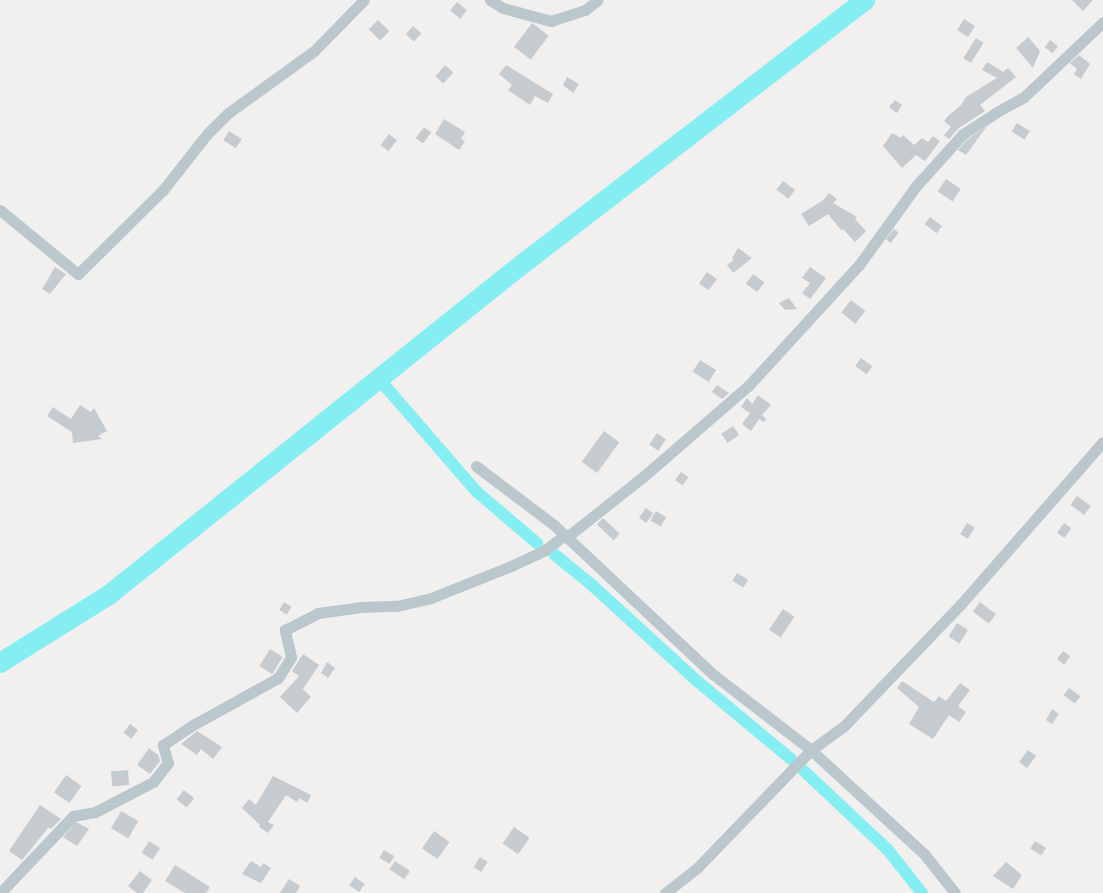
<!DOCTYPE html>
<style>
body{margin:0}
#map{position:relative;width:1103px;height:893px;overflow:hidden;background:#f2efef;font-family:"Exo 2",sans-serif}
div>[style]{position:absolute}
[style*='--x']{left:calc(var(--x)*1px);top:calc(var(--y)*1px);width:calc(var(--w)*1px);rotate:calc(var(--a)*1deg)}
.canal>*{height:12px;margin:-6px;padding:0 6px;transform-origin:6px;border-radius:6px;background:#85eef2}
.river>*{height:20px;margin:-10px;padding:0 10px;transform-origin:10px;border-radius:10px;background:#85eef2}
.building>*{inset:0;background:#c6cbcf;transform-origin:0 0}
.minor>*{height:11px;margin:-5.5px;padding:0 5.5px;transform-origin:5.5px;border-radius:5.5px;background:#bac7cd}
span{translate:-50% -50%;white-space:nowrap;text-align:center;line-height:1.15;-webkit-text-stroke:3px #fff;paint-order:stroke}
</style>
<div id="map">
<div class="canal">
<div style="--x:379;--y:379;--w:150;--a:49.1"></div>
<div style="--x:477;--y:492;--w:79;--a:40.4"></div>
<div style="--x:554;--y:554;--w:50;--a:39.4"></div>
<div style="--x:593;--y:586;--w:141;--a:42.4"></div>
<div style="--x:697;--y:681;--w:122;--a:39.7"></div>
<div style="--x:804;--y:771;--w:114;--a:43.2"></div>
<div style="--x:887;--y:849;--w:56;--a:51.5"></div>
</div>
<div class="river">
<div style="--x:0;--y:663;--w:128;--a:-32"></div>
<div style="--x:109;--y:595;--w:515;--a:-38.69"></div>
<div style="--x:511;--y:273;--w:447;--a:-37.6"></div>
</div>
<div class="building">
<div style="clip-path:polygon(1072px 0,1093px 0,1083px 11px)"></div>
<div style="left:457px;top:2px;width:13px;height:11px;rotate:39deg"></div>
<div style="left:964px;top:19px;width:13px;height:13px;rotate:32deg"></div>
<div style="left:378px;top:20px;width:16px;height:13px;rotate:45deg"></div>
<div style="left:532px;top:23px;width:21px;height:30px;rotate:37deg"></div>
<div style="left:413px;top:26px;width:11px;height:11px;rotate:41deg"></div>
<div style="clip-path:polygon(1028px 37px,1040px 51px,1033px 68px,1016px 48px)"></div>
<div style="left:976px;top:38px;width:9px;height:24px;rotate:32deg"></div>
<div style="left:1050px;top:40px;width:10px;height:9px;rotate:37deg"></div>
<div style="clip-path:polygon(1079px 55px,1090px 64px,1081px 79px,1074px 74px,1077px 69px,1070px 63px)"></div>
<div style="clip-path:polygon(987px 62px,1003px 72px,1008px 68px,1016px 77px,980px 105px,985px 111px,959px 128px,949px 139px,944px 135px,951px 127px,944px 121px,948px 116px,961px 105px,966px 97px,997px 78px,982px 70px)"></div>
<div style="left:445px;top:65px;width:11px;height:15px;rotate:41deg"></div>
<div style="clip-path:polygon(506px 65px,553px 94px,548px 103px,535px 96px,530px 105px,508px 90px,512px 85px,499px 74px)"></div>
<div style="clip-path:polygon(567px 77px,579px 84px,573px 93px,563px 85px)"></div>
<div style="clip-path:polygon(895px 100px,902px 105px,897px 113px,889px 107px)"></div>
<div style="clip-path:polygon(444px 119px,465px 132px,461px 139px,465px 141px,459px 150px,435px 134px)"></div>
<div style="left:1017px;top:123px;width:15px;height:10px;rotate:32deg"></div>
<div style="clip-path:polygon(987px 126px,966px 155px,958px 150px,968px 139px)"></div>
<div style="left:424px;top:127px;width:9px;height:14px;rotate:36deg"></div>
<div style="left:229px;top:131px;width:15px;height:11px;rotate:32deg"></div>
<div style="clip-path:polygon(892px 133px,901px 138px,903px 135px,914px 145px,922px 138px,928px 142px,933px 136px,940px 141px,925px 161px,916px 155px,902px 168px,883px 146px)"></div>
<div style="left:389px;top:134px;width:10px;height:14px;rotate:37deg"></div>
<div style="left:946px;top:179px;width:18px;height:15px;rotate:34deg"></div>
<div style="left:783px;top:181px;width:15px;height:11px;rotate:37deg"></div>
<div style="clip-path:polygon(829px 193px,837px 199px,833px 203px,857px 217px,855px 219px,866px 231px,855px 242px,843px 229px,841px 230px,828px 214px,809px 226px,801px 214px,822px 201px)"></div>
<div style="left:930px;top:217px;width:15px;height:9px;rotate:37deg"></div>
<div style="left:894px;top:229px;width:6px;height:13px;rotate:39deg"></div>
<div style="clip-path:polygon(738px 248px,752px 258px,733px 273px,727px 265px,734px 260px,732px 258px)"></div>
<div style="clip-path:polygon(55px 267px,66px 274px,50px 294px,42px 289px)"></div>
<div style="clip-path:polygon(810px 267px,826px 278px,810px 299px,802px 293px,810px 283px,802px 278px)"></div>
<div style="left:707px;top:272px;width:12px;height:14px;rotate:35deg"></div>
<div style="left:753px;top:274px;width:14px;height:12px;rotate:36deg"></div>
<div style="clip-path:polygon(789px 298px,797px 309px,785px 310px,779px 303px)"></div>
<div style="left:851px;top:300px;width:18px;height:16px;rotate:38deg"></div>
<div style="left:861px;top:358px;width:14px;height:10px;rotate:36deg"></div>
<div style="left:700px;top:360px;width:19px;height:14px;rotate:32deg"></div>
<div style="clip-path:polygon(717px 385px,729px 393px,722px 399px,712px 392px)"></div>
<div style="clip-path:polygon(758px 395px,771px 405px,762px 415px,766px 419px,764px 422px,759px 419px,751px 431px,742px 424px,750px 413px,741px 407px,747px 398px,752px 404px)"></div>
<div style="clip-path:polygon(80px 405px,91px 412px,94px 408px,107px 431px,98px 436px,102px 439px,73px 443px,72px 432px,47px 416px,53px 407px,71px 419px)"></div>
<div style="left:733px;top:426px;width:11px;height:14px;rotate:56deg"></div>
<div style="left:604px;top:431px;width:19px;height:38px;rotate:36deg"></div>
<div style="left:657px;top:433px;width:11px;height:14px;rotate:34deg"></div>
<div style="left:681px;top:472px;width:9px;height:10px;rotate:36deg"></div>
<div style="left:1077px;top:496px;width:17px;height:11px;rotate:36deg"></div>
<div style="left:646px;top:508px;width:9px;height:12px;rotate:36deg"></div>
<div style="left:656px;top:511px;width:12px;height:11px;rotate:31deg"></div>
<div style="left:603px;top:518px;width:23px;height:9px;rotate:43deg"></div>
<div style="left:967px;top:523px;width:9px;height:13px;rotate:32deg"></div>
<div style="left:1064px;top:523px;width:9px;height:12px;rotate:36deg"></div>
<div style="left:737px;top:573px;width:13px;height:9px;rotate:32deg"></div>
<div style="left:284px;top:602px;width:9px;height:9px;rotate:32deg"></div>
<div style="left:980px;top:602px;width:20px;height:12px;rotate:37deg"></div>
<div style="left:783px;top:609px;width:14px;height:25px;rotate:34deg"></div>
<div style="left:957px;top:623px;width:13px;height:16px;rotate:32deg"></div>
<div style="left:270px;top:649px;width:15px;height:20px;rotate:32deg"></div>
<div style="left:1063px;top:651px;width:9px;height:10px;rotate:36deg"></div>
<div style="clip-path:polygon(303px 654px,319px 665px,303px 689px,311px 697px,297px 713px,280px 697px,299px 676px,292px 671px)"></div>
<div style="clip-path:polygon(327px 662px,335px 668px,328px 678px,321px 673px)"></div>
<div style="clip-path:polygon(902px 681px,934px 702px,939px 696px,946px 701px,960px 683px,970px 690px,958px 706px,966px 712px,959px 722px,949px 715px,933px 739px,909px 724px,919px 707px,897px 688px)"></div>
<div style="left:1069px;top:688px;width:14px;height:9px;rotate:36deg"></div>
<div style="clip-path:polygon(1052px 709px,1059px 714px,1052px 724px,1046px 720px)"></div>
<div style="left:130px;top:724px;width:10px;height:11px;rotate:37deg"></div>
<div style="clip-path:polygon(197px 731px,222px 747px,213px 759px,201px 749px,197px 755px,181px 744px)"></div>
<div style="clip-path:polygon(149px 748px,158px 755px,160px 761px,150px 774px,137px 765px)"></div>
<div style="left:1028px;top:750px;width:10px;height:15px;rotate:37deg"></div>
<div style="left:128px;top:770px;width:15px;height:17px;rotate:86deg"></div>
<div style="left:66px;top:775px;width:19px;height:21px;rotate:35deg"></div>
<div style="clip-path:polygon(273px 776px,311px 795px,307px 803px,300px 798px,297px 802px,286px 795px,268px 822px,274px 825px,268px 833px,259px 827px,260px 825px,242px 808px,249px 799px,256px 805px)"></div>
<div style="left:184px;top:790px;width:13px;height:12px;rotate:39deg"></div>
<div style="clip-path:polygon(40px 805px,61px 819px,51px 829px,49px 827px,22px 860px,9px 851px)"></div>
<div style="left:121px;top:811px;width:20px;height:20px;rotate:30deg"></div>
<div style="clip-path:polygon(76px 822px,89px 829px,77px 846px,63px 837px)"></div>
<div style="left:514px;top:827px;width:19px;height:20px;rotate:35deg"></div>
<div style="left:434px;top:831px;width:19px;height:21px;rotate:35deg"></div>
<div style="left:149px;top:841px;width:13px;height:14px;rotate:32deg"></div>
<div style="left:1035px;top:841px;width:13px;height:9px;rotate:32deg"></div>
<div style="left:384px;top:850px;width:12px;height:9px;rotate:31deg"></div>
<div style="left:480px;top:857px;width:9px;height:12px;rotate:32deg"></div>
<div style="clip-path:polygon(251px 861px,261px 867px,263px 863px,271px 868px,261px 883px,242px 874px)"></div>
<div style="left:395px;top:861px;width:18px;height:10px;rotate:34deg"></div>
<div style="clip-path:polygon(1006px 862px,1022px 875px,1013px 889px,993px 876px)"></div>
<div style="clip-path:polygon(175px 865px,210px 887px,206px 893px,185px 893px,165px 881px)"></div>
<div style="clip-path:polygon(140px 871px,152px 880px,143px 893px,137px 893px,128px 886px)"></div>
<div style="left:355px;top:877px;width:12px;height:10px;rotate:35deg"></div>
<div style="clip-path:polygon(289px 879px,300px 886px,296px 893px,280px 893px)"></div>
</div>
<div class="minor">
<div style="--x:490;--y:0;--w:15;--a:32"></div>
<div style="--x:503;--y:8;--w:50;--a:15.2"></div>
<div style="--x:551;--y:21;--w:36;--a:-18"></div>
<div style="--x:585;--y:10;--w:16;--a:-38"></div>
<div style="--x:0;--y:210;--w:101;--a:39.4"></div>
<div style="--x:78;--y:274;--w:120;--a:-44.7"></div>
<div style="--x:163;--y:190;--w:71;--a:-51.8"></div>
<div style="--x:207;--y:134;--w:30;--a:-45"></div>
<div style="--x:228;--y:113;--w:106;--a:-35.8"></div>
<div style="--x:314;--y:51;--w:71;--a:-45.6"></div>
<div style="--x:476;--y:466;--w:98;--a:37.1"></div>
<div style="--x:554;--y:525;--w:219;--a:43.2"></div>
<div style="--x:714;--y:675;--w:123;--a:37.7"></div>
<div style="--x:811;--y:750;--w:155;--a:42.6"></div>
<div style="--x:925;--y:855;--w:48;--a:51.7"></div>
<div style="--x:567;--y:537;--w:98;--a:-38.4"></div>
<div style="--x:644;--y:476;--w:138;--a:-40.9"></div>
<div style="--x:748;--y:386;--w:164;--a:-47.5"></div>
<div style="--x:859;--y:265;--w:97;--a:-54.2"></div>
<div style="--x:916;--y:186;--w:70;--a:-47.9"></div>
<div style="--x:963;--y:134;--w:38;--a:-33"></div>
<div style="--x:995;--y:113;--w:33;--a:-29"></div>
<div style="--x:1024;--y:97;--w:109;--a:-43.5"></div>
<div style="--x:0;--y:893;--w:106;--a:-46.5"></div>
<div style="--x:73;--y:816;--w:22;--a:-10"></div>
<div style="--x:95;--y:812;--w:65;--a:-27.3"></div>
<div style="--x:153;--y:782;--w:24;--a:-52"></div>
<div style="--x:168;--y:763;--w:19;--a:-106"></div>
<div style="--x:163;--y:745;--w:34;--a:-34"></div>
<div style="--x:191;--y:726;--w:99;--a:-28.9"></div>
<div style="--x:278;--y:678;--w:25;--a:-58"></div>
<div style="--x:291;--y:657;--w:28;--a:-103"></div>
<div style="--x:285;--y:630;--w:37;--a:-27"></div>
<div style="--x:318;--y:613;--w:43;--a:-7.9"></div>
<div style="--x:361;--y:607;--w:36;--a:-2"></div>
<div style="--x:397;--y:606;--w:35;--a:-13"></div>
<div style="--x:431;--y:598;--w:86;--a:-21.8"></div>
<div style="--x:511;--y:566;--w:38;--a:-25"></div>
<div style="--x:545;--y:550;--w:25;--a:-37"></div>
<div style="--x:665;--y:893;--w:41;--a:-38"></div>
<div style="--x:697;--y:868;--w:164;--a:-46"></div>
<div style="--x:811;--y:750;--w:41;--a:-36"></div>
<div style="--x:844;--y:726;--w:169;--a:-46.2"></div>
<div style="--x:961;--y:604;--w:215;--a:-48.8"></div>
</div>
</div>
